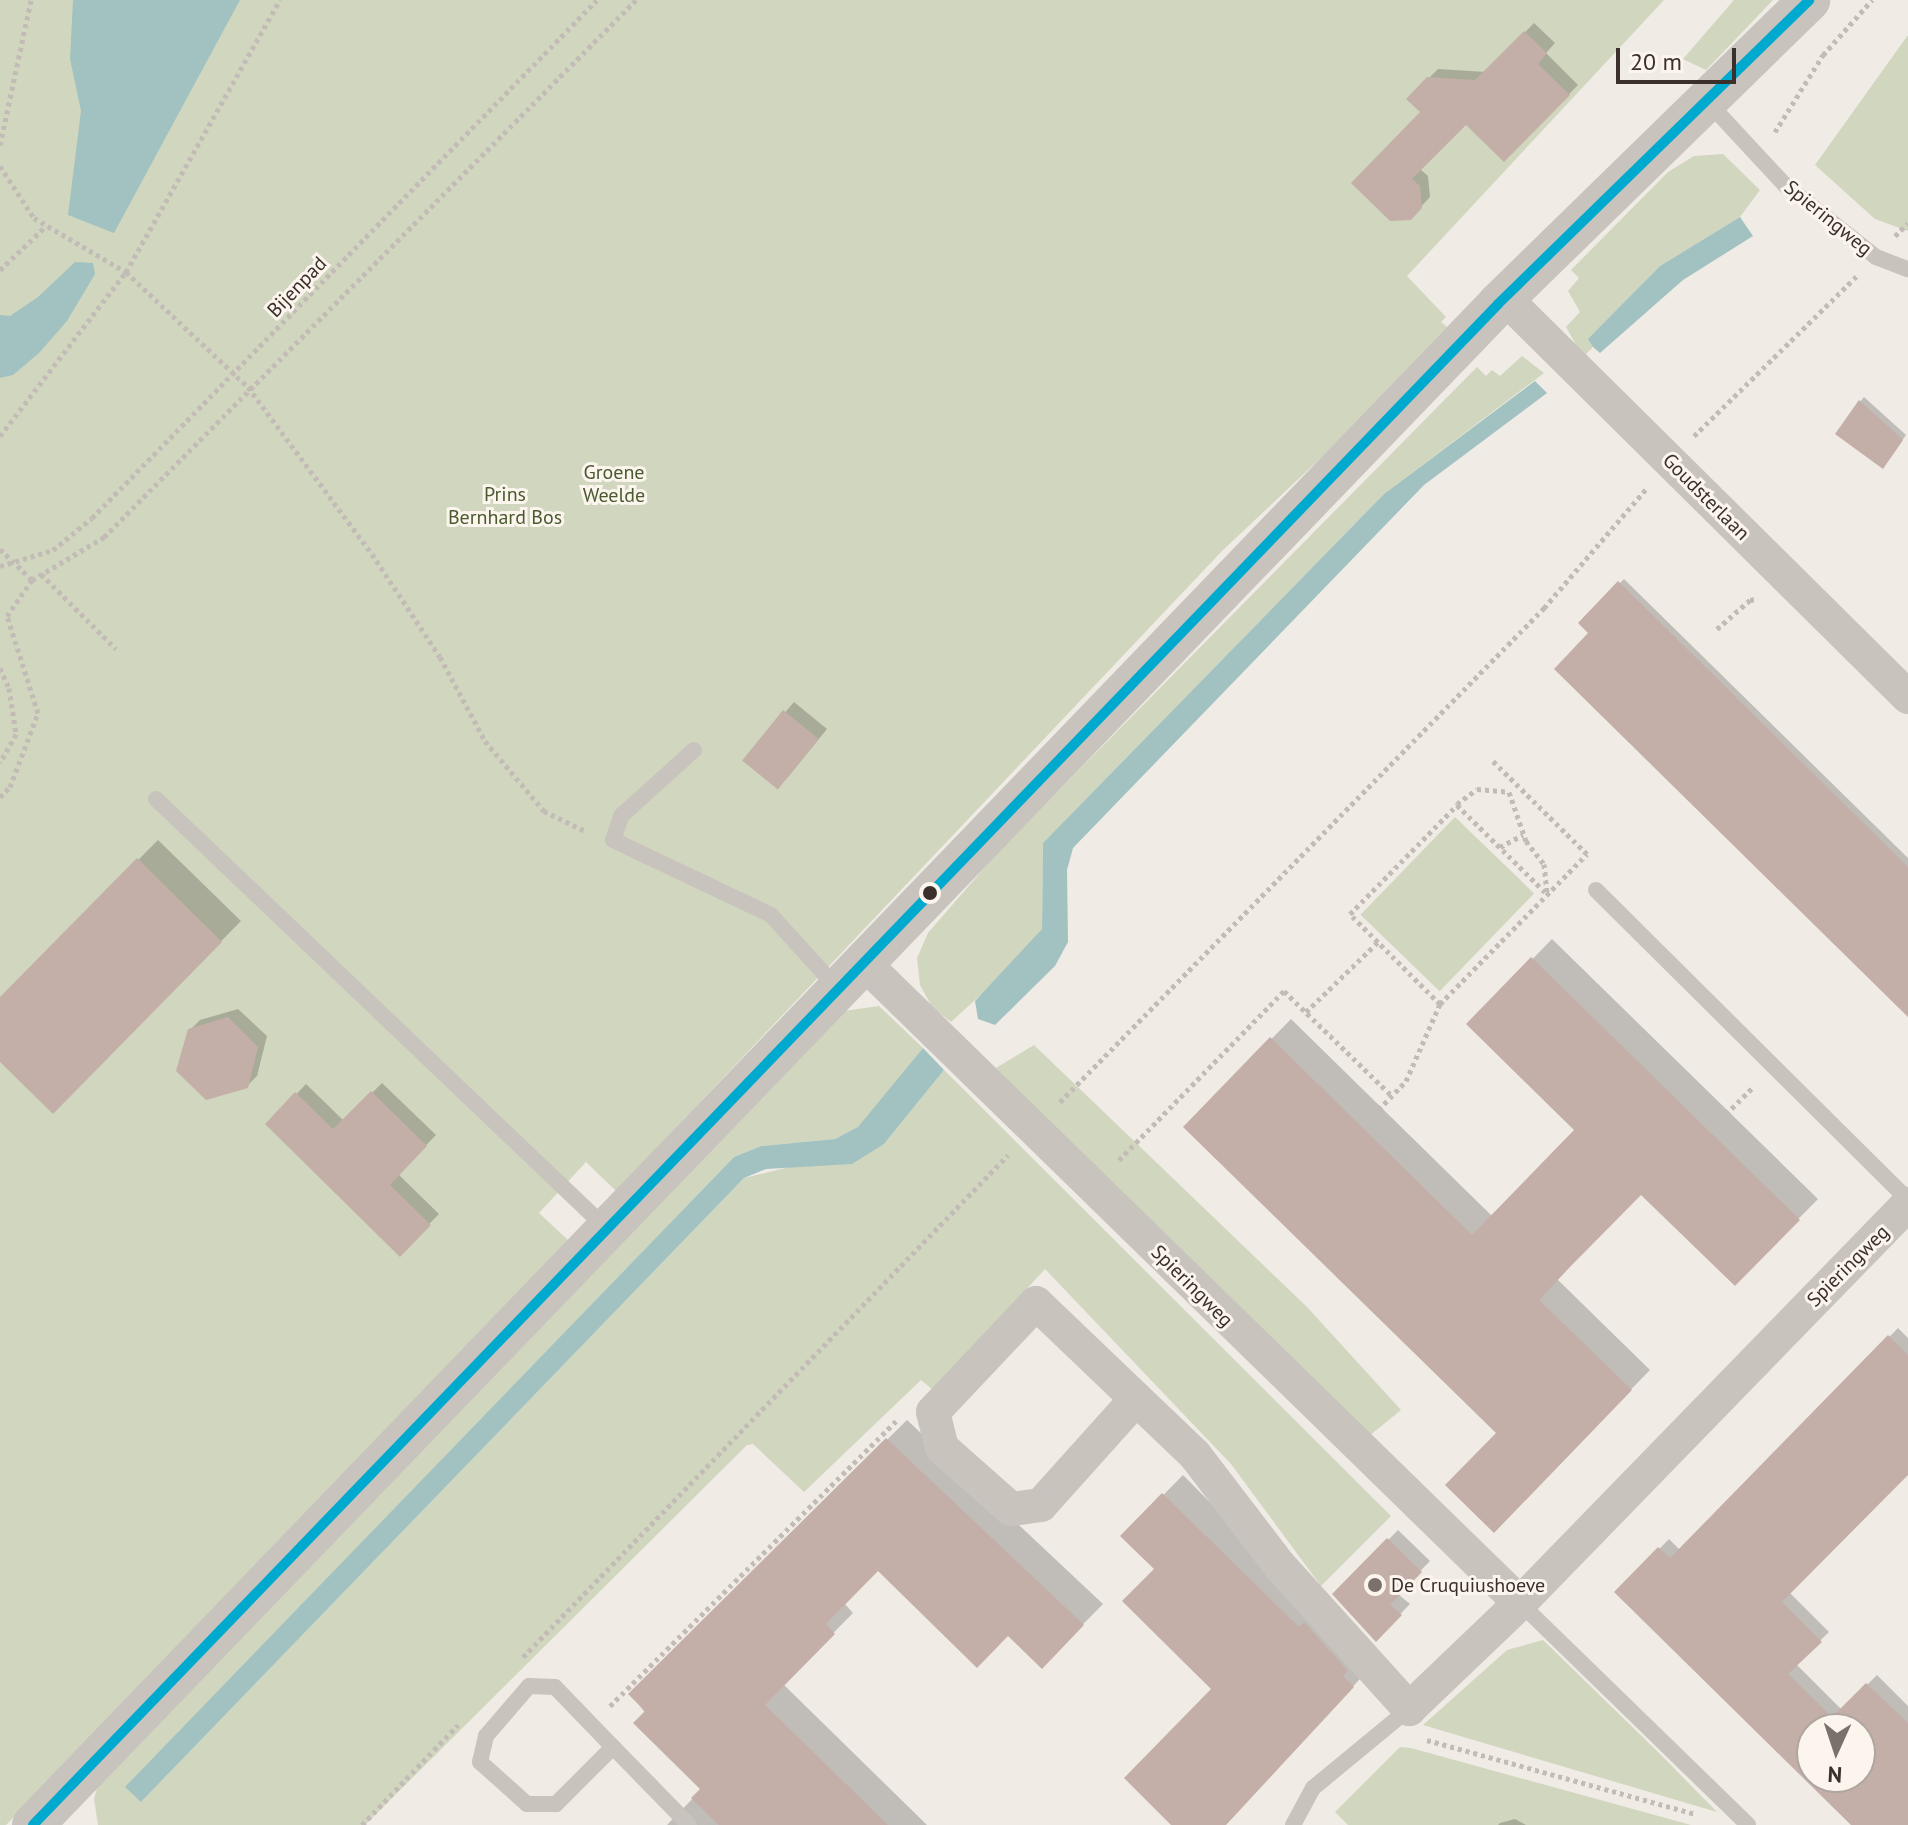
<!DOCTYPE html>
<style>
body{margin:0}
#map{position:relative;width:1908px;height:1825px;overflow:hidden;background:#f0ebe5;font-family:"PT Sans",sans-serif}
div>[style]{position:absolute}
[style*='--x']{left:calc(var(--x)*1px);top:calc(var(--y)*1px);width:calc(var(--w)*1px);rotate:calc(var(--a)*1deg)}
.green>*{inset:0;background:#d1d6bf;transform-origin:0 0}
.water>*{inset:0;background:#a1c2c1}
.shadow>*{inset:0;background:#0003}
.building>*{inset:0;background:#c3afa7;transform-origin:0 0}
.path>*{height:5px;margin-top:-2.5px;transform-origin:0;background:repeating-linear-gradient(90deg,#c2bbb6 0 4px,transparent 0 8px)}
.service>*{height:16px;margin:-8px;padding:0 8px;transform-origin:8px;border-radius:8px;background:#c9c3be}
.minor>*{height:34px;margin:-17px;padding:0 17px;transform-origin:17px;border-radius:17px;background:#c9c3be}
.tertiary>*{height:42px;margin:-21px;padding:0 21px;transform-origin:21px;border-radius:21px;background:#c9c3be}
.bus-1>*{height:10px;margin:-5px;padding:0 5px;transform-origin:5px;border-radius:5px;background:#00a9ce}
.dots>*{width:22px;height:22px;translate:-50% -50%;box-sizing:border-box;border:4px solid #fbf5ee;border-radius:50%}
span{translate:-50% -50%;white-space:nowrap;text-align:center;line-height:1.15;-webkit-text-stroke:6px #fbf5ee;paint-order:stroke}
.street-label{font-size:20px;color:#3b302b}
.park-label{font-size:20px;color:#4a5a2e}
.poi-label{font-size:20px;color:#3b302b}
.left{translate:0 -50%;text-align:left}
.north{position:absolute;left:1796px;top:1713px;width:80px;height:80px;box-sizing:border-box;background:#fbf5ee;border:2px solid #aea6a0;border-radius:50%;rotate:183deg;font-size:22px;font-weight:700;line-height:32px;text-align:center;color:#3b302b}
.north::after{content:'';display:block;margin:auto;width:28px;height:36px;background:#7a716c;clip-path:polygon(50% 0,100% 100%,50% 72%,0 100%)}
.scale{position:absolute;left:1616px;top:48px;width:120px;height:36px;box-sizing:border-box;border:4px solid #3b302b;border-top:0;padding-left:10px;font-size:24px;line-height:28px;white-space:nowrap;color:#3b302b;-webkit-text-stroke:6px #fbf5ee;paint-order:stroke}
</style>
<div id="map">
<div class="green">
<div style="clip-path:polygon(0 0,1664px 0,1407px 276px,1446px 317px,1441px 322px,1447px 327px,1326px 453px,1222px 551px,616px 1191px,586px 1162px,539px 1213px,569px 1241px,6px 1825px,0 1825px)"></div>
<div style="clip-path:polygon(1734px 0,1773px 0,1706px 70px,1683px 59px)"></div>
<div style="clip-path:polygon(1908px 35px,1908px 231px,1875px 219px,1815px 165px)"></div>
<div style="clip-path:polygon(1723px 154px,1760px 190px,1740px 217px,1660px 266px,1589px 339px,1593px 347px,1583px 357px,1566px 327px,1580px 312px,1568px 291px,1579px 278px,1571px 270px,1668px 172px,1694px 156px)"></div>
<div style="clip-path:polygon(1522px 356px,1544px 373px,1384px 494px,1043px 843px,1042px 929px,1014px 964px,951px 1022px,932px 1007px,920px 985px,917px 958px,928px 933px,998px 852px,1477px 367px,1486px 376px,1492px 370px,1500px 376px)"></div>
<div style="left:1455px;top:817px;width:110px;height:136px;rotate:44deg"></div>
<div style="clip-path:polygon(879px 1006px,923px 1048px,859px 1127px,835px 1139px,761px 1146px,734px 1157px,126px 1787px,142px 1801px,744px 1178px,884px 1144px,944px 1070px,1391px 1516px,1321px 1586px,1231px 1464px,1045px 1269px,933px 1390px,921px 1380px,804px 1492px,753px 1444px,747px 1445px,365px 1825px,98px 1825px,94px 1799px,100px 1777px,844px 1011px)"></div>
<div style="clip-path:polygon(1034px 1045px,1307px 1307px,1401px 1410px,1369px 1436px,1071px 1147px,996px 1068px)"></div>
<div style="clip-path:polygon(1543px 1640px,1660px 1754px,1717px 1812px,1423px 1725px,1507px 1650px)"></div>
<div style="clip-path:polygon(1400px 1747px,1411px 1748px,1691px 1825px,1348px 1825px,1335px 1812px)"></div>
</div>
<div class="water">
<div style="clip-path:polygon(73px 0,240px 0,114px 233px,68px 215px,81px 111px,70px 59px)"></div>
<div style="clip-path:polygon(1740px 217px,1753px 236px,1683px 280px,1600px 353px,1593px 347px,1588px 339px,1660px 266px)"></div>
<div style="clip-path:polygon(75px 262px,93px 263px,95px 274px,67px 321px,39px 353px,13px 375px,0 378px,0 315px,10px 316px,38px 297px)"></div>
<div style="clip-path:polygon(1535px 381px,1547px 393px,1424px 485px,1073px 848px,1067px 870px,1068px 942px,1055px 966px,995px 1025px,978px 1019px,975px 1001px,1042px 929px,1043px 843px,1384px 494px)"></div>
<div style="clip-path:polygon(923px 1048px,944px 1070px,884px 1144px,852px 1164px,766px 1169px,744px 1178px,141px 1802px,125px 1787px,734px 1157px,761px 1146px,835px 1139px,858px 1127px)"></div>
</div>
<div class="shadow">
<div style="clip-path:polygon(1534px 23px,1555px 43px,1546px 53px,1578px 85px,1504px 159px,1466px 122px,1420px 169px,1428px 176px,1430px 197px,1410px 218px,1390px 219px,1423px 112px,1409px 98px,1438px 69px,1486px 72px)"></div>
<div style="clip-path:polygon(1864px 397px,1906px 435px,1887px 462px,1860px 402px)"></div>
<div style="clip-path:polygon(1624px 579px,1908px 858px,1908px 1014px,1580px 623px)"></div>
<div style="clip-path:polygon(794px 702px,827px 729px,788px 777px,745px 759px)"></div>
<div style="clip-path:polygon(158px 840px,241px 921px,53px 1111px,0 1059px,0 999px)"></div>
<div style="clip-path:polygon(1552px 939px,1818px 1199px,1735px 1283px,1641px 1193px,1557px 1279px,1650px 1370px,1494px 1530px,1499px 1433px,1185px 1127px,1291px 1019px,1493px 1217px,1577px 1130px,1469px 1024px)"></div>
<div style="clip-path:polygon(238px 1009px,267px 1036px,257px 1076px,247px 1086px,190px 1030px,200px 1020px)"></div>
<div style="clip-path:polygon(382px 1083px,436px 1135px,398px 1174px,439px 1214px,400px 1254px,268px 1124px,306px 1084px,344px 1121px)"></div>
<div style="clip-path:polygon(evenodd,1898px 1328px,1908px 1338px,1908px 1472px,1789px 1592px,1829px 1632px,1796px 1664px,1842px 1710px,1877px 1675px,1908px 1706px,1908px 1825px,1855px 1825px,1617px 1592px,1669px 1539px,1680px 1550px,1898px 1328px,1812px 1729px,1860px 1729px,1860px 1777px,1812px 1777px,1812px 1729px)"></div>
<div style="clip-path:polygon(907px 1420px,1103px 1604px,1042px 1666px,1008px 1633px,878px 1569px,844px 1603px,853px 1613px,783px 1684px,927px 1825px,739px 1825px,729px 1815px,719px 1825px,667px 1825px,702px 1789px,631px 1694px)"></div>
<div style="clip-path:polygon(1183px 1475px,1372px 1666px,1224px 1825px,1174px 1825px,1214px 1689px,1156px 1569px,1123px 1536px)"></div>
<div style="clip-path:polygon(1398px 1530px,1430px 1561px,1398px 1594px,1410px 1604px,1376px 1639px,1335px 1594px)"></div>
<div style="clip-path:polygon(1515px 1819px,1526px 1825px,1498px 1825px,1500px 1823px)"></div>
</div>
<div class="building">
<div style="clip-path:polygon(1524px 31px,1547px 53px,1538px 64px,1570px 95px,1504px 162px,1466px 125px,1412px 179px,1420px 186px,1422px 208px,1411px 220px,1390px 221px,1351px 183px,1420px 112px,1406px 99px,1427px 77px,1475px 80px)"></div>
<div style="clip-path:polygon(1859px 400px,1903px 440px,1883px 469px,1835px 434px)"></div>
<div style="clip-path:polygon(1618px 581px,1908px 867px,1908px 1017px,1554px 669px,1588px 633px,1578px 623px)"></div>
<div style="left:783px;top:710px;width:46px;height:65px;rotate:39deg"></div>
<div style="clip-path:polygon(137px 858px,222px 942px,53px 1114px,0 1062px,0 997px)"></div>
<div style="clip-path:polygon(1531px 957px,1800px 1220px,1735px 1286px,1641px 1195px,1569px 1268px,1539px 1300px,1632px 1390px,1494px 1533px,1445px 1485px,1496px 1433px,1183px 1127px,1270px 1037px,1472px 1235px,1574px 1130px,1466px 1024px)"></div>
<div style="clip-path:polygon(228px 1017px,258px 1047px,248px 1088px,206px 1100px,176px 1071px,188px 1029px)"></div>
<div style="clip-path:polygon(371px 1091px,427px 1146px,390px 1185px,431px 1225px,400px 1257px,265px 1124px,295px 1092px,333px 1129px)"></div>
<div style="clip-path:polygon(evenodd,1888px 1335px,1908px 1355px,1908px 1475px,1782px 1602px,1822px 1642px,1788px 1674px,1832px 1717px,1866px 1683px,1908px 1723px,1908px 1825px,1851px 1825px,1614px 1592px,1658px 1547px,1670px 1558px,1888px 1335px,1812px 1729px,1860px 1729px,1860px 1777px,1812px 1777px,1812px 1729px)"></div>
<div style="clip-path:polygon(886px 1438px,1084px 1625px,1042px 1669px,1008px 1636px,977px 1668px,878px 1571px,826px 1624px,835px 1634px,765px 1705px,888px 1825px,719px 1825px,691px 1798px,700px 1789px,633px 1723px,645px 1711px,628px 1694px)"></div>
<div style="clip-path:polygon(1162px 1493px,1299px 1627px,1304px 1622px,1348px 1671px,1343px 1676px,1354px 1687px,1226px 1825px,1171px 1825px,1124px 1778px,1211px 1689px,1122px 1601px,1154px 1569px,1120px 1536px)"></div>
<div style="clip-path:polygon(1387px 1538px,1422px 1572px,1390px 1605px,1402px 1615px,1376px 1642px,1332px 1594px)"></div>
</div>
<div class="path">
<div style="--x:1775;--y:132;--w:91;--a:-58.1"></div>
<div style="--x:1823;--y:55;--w:74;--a:-48.3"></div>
<div style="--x:0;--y:145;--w:148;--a:-77.9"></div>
<div style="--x:0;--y:166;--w:62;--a:56.8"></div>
<div style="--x:34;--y:218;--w:107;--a:30.4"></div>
<div style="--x:126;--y:272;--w:168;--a:43.3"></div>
<div style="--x:248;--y:387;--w:208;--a:53.4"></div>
<div style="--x:372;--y:554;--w:123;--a:56.6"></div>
<div style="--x:440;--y:657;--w:95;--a:61.8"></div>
<div style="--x:485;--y:741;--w:92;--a:49.9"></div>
<div style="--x:544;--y:811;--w:48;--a:26"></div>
<div style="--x:1895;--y:236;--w:18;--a:-45"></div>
<div style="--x:0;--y:270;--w:64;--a:-43.7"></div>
<div style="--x:0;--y:436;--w:207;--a:-52.5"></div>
<div style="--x:126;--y:272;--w:313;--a:-60.5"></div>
<div style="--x:1694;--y:436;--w:230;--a:-44.5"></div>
<div style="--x:0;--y:549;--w:45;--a:44.1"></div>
<div style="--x:0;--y:566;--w:55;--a:-16.8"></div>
<div style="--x:53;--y:550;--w:50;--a:-39.4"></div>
<div style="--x:92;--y:518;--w:723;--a:-45.73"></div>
<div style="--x:41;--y:574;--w:106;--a:45"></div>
<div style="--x:1717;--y:629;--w:44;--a:-41.3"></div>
<div style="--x:1750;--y:600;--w:7;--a:-8"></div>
<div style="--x:0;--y:668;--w:22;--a:66"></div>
<div style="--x:9;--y:688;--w:47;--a:81.3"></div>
<div style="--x:16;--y:734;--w:33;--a:119"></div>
<div style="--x:0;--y:797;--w:14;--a:-45"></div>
<div style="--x:10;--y:787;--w:79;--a:-69.3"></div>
<div style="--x:38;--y:713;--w:102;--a:-107.7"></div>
<div style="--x:7;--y:616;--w:44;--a:-55.2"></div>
<div style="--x:32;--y:580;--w:84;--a:-30.8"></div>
<div style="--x:104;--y:537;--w:756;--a:-45.27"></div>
<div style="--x:1457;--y:804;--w:25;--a:-37"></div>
<div style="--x:1477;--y:789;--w:32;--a:5"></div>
<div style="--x:1509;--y:792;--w:52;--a:70.9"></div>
<div style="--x:1526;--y:841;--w:29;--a:52"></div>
<div style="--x:1544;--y:864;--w:29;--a:84"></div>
<div style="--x:1500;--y:847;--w:26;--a:-28"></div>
<div style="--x:1440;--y:1004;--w:127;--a:-135"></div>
<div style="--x:1350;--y:914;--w:153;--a:-45.5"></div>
<div style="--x:1457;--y:805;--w:127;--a:44.7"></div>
<div style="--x:1306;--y:1012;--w:100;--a:-44.2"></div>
<div style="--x:1060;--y:1102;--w:692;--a:-45.59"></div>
<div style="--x:1544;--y:608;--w:158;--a:-49.4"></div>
<div style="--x:1362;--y:1127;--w:64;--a:-46.3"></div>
<div style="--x:1406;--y:1081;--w:84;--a:-66.2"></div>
<div style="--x:1440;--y:1004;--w:210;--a:-45.6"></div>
<div style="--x:1587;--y:854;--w:132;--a:-135.3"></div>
<div style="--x:1709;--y:1131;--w:62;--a:-45"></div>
<div style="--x:1119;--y:1160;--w:236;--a:-45.7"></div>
<div style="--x:1284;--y:991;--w:151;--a:44.2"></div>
<div style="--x:523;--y:1657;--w:698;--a:-45.99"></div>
<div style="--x:610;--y:1706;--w:407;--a:-44.9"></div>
<div style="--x:1427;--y:1740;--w:278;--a:15.4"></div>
<div style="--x:362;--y:1825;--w:139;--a:-46.2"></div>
</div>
<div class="service">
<div style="--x:1706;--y:100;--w:116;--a:47.1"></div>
<div style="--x:1785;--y:185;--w:116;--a:38.4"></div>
<div style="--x:1876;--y:257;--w:34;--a:21"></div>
<div style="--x:694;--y:750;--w:98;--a:137.9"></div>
<div style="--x:621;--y:816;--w:25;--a:108"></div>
<div style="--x:613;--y:840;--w:175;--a:25.4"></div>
<div style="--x:771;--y:915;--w:98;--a:47.9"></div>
<div style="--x:156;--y:799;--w:623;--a:43.63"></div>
<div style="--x:1596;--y:890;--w:440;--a:44.8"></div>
<div style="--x:1520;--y:1603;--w:318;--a:44.2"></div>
<div style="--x:613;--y:1747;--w:81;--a:135"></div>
<div style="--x:556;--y:1804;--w:29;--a:180"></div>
<div style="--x:527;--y:1804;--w:63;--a:-138.2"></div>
<div style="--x:480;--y:1762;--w:27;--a:-77"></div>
<div style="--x:486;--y:1736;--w:66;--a:-49.3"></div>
<div style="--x:529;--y:1686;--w:26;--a:2"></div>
<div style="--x:555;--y:1687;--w:83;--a:46"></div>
<div style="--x:613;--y:1747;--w:109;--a:45.7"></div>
<div style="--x:1293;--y:1825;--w:42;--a:-61.6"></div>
<div style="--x:1313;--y:1788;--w:124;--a:-39.5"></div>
</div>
<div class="minor">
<div style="--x:1505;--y:298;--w:567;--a:44.71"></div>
<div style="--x:866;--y:965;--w:914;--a:44.29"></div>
<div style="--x:1136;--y:1399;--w:142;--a:131.9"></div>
<div style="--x:1041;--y:1505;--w:30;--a:172"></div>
<div style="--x:1011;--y:1509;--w:92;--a:-138.5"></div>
<div style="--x:942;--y:1448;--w:37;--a:-104"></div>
<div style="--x:933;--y:1412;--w:150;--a:-46.6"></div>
<div style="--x:1036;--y:1303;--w:220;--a:43.7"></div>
<div style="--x:1195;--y:1455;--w:140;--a:52.6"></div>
<div style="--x:1280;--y:1566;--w:193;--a:47.9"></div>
<div style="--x:1409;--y:1709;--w:153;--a:-43.7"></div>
<div style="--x:1520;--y:1603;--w:557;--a:-45.8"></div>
</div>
<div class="tertiary">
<div style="--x:33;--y:1825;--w:2112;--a:-46.07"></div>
<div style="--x:1498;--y:304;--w:435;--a:-44.3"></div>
</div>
<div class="bus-1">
<div style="--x:33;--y:1825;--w:2112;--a:-46.07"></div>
<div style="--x:1498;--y:304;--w:435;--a:-44.3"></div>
</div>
<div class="dots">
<div style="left:930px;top:893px;background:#3b302b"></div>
<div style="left:1375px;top:1585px;background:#7a716c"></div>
</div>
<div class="street-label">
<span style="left:1828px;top:218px;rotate:39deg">Spieringweg</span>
<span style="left:297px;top:287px;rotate:-46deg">Bijenpad</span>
<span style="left:1706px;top:497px;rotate:45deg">Goudsterlaan</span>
<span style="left:1848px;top:1266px;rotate:-45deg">Spieringweg</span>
<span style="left:1192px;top:1286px;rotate:45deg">Spieringweg</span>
</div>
<div class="park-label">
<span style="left:614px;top:484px">Groene<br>Weelde</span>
<span style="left:505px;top:506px">Prins<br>Bernhard Bos</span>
</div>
<div class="poi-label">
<span class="left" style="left:1391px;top:1585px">De Cruquiushoeve</span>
</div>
<div class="north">N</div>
<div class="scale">20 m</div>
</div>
